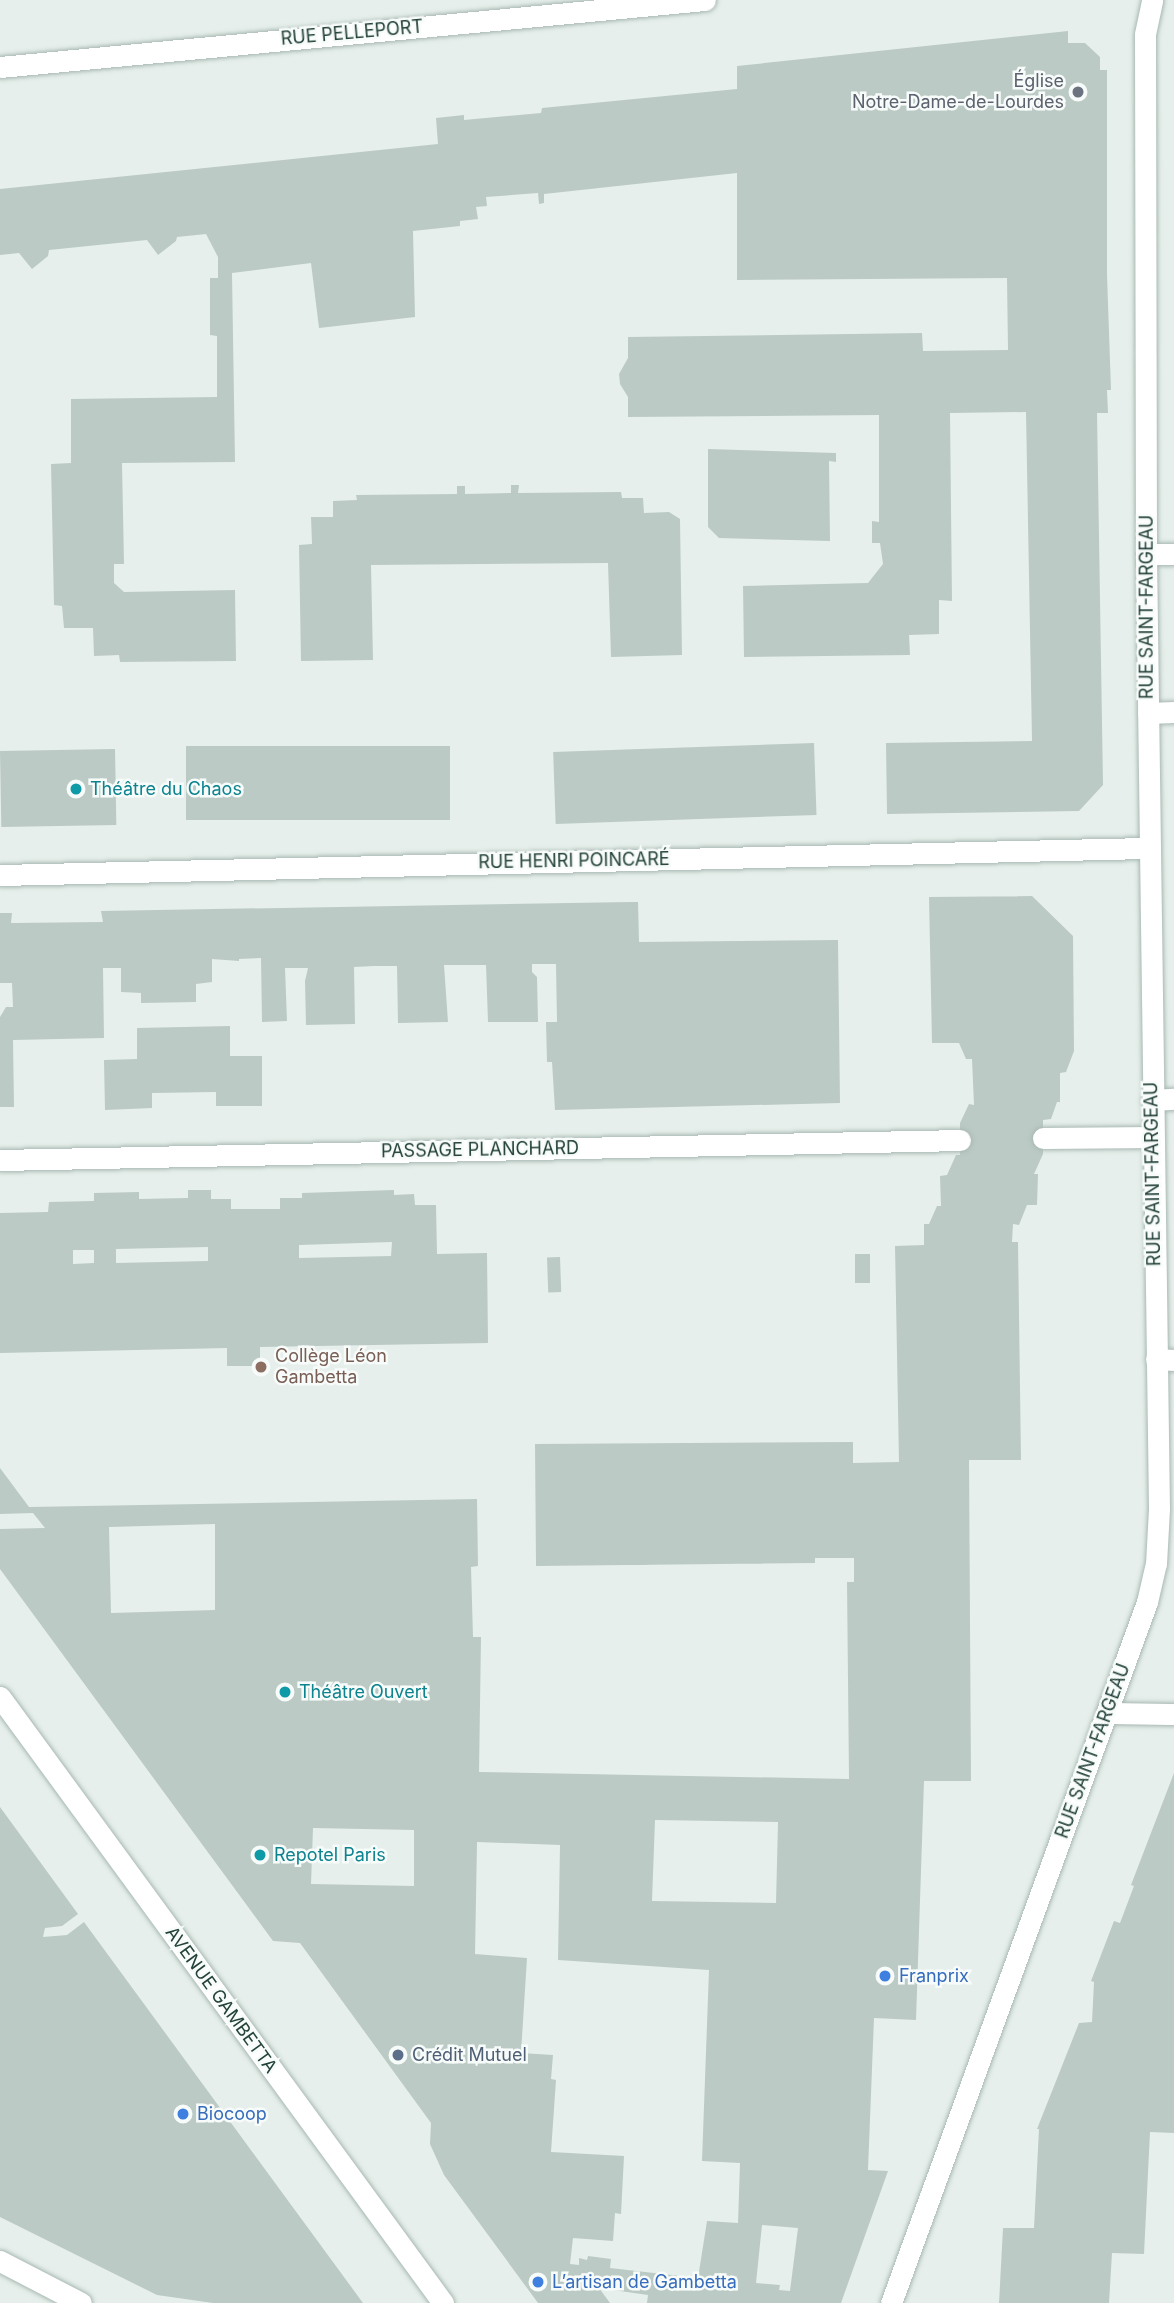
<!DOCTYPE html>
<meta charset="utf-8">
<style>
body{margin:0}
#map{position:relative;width:1174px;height:2303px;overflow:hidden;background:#e6efeb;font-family:Inter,sans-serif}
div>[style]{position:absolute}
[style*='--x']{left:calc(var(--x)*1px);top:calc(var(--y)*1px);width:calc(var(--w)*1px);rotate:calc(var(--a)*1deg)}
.building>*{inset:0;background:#bbcac4;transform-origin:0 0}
.roads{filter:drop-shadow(0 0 2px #a8b8b2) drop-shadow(0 0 2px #a8b8b2)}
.lane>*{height:21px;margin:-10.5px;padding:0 10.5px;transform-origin:10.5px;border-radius:10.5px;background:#fff}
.street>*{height:21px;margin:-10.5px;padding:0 10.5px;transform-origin:10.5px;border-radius:10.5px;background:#fff}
.secondary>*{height:21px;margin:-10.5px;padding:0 10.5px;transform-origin:10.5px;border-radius:10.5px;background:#fff}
.dots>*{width:19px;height:19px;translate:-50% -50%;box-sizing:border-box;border:4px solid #f7fbf9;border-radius:50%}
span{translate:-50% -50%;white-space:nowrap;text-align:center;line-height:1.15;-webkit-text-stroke:5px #f7fbf9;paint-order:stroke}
.street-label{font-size:18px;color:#24423a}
.worship-label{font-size:18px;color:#5b616d}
.right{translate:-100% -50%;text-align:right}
.culture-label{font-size:18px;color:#0d838f}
.left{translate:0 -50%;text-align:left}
.education-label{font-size:18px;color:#785e54}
.shop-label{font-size:18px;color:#366cbe}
.service-label{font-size:18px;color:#4e5e75}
</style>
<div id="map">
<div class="building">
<div style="clip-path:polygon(1068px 31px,1068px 43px,1085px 43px,1100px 57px,1100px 70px,1107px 70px,1107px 275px,1111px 390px,1107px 390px,1108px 413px,1097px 413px,1103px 785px,1079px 811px,887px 814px,886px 743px,1032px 741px,1026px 412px,950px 413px,952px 601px,939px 600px,939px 634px,909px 635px,910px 655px,744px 657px,743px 586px,868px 583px,883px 564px,880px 543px,872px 543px,872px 521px,879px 522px,879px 415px,628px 417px,628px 397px,620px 384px,619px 374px,628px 358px,628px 337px,922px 333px,923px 351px,1008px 350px,1007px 278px,737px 280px,737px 173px,544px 194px,544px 203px,539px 204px,538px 193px,486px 197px,487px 206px,476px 207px,478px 219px,460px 221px,460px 226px,413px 231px,415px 317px,319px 328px,311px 263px,232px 273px,235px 462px,122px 463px,124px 564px,114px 564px,114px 583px,124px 592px,235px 590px,236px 661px,120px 662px,119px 655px,94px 656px,93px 628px,64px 628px,62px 606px,54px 605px,51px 464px,71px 463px,71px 399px,217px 397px,217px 336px,210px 335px,210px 278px,218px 278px,218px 257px,206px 234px,177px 237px,176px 241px,158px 255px,147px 240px,49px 250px,48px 256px,32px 269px,19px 253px,0 255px,0 189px,438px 144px,436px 118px,464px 115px,464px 120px,541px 113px,542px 108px,737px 89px,737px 66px)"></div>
<div style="clip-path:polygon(708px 449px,836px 453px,836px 462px,829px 461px,830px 541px,719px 538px,708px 527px)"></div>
<div style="clip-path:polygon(511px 485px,519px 485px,518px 493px,621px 492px,622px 498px,643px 498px,644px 513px,669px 512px,680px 519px,682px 655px,611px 657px,608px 563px,371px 565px,373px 660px,301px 661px,299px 545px,312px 544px,311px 517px,333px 517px,333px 501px,357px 500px,356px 495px,457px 494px,457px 486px,465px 486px,465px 494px,511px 493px)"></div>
<div style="left:814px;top:743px;width:72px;height:261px;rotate:88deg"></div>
<div style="left:450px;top:746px;width:74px;height:264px;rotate:90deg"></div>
<div style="left:115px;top:749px;width:76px;height:115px;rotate:89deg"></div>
<div style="clip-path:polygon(evenodd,1032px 896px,1073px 936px,1074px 1051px,1066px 1072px,1060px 1073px,1060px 1102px,1057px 1102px,1051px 1119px,1043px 1120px,1043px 1154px,1034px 1174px,1038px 1174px,1037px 1205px,1027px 1205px,1019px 1225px,1013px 1224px,1012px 1242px,1018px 1242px,1021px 1460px,969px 1460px,971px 1781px,924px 1781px,916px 2020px,874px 2018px,868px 2170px,888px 2171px,841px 2303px,647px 2303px,648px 2295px,599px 2288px,610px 2303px,538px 2303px,444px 2175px,430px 2144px,431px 2123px,300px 1943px,273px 1941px,0 1569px,0 1529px,45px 1528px,33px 1513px,0 1514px,0 1468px,29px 1507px,477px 1499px,478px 1566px,471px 1567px,473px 1637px,481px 1637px,479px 1772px,849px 1779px,847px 1582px,854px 1582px,854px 1558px,815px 1558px,815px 1563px,536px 1566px,535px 1444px,853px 1442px,853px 1463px,899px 1462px,895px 1246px,924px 1245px,924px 1224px,929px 1224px,937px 1206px,941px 1206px,940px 1176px,947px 1175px,956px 1155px,960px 1155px,960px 1123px,969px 1104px,974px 1105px,972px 1059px,966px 1059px,959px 1043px,932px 1043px,929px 897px,1032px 896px,215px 1524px,215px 1610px,111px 1613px,109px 1527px,215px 1524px,1032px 896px,655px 1820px,778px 1822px,776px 1903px,652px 1901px,655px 1820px,1032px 896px,313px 1828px,414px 1830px,414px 1886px,311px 1884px,313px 1828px,1032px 896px,477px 1842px,560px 1845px,558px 1960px,709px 1970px,702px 2161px,740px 2163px,738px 2223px,707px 2221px,698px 2278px,610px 2268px,611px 2259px,588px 2256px,587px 2260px,579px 2258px,579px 2265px,570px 2264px,573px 2238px,613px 2241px,615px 2213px,621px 2214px,624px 2156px,551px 2152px,556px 2080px,551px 2079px,553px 2055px,521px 2053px,527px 1958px,475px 1954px,477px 1842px,1032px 896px,762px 2225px,798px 2228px,790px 2291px,779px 2290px,780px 2285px,756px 2283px,762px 2225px)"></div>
<div style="clip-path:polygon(631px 902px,638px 902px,639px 942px,838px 940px,840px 1103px,555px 1110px,552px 1062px,547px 1062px,546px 1022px,557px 1022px,556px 964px,532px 964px,532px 972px,537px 977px,538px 1022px,488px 1022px,486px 965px,444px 965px,448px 1022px,398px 1023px,397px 966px,374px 966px,354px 967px,355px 1024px,306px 1025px,305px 981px,308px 968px,285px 968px,287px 1021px,262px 1022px,261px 958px,239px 959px,239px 961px,212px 959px,212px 982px,196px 984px,196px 1002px,141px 1003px,141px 993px,121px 992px,121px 968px,103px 968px,104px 1038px,13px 1040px,14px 1107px,0 1107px,0 1017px,6px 1007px,13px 1007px,12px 983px,0 983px,0 913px,12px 913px,11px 923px,103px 922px,101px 911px)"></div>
<div style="clip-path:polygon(230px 1026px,230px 1056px,262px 1056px,262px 1106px,216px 1106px,216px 1092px,152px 1093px,152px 1108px,105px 1110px,104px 1060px,137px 1059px,137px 1028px)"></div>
<div style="clip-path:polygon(evenodd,188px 1190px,211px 1190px,211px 1199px,231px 1199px,231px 1209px,280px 1209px,280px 1198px,302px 1198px,302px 1193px,394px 1190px,394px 1195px,414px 1194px,415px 1205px,436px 1205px,437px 1254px,487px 1253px,488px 1343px,260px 1347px,260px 1366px,227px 1366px,227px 1348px,0 1353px,0 1213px,48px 1212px,49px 1202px,94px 1201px,94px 1193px,139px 1192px,139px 1199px,188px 1198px,188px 1190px,392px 1242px,391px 1256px,299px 1258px,299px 1245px,392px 1242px,188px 1190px,208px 1247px,208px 1261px,116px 1263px,116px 1249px,208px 1247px,188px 1190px,73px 1250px,94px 1250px,94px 1263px,73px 1264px,73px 1250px)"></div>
<div style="left:855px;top:1254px;width:15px;height:29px"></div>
<div style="left:560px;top:1257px;width:35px;height:13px;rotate:88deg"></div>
<div style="clip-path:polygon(1174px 1773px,1174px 2133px,1150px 2132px,1144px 2254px,1112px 2253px,1109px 2303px,999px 2303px,1003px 2228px,1034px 2228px,1039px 2129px,1037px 2129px,1079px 2023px,1092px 2022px,1094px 1982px,1091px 1981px,1114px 1921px,1120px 1923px,1134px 1886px,1131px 1885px)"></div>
<div style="clip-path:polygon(0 1807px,78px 1914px,62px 1926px,45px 1928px,43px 1937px,67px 1935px,84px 1922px,363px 2303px,213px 2303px,157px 2295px,0 2217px)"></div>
</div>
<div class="roads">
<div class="lane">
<div style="--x:1148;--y:713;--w:26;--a:-2"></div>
<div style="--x:1152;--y:1100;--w:22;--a:-3"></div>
<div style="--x:1043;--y:1138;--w:110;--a:-0.5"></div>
<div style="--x:0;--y:1160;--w:960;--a:-1.19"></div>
<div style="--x:1156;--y:1359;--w:18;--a:3"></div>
</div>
<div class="street">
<div style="--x:0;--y:67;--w:708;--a:-5.43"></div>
<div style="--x:1146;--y:554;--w:28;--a:0"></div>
<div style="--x:0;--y:875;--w:1148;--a:-1.35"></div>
<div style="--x:1107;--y:1713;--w:67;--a:0.9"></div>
<div style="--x:0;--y:2261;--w:91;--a:27.4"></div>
</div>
<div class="secondary">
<div style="--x:0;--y:1697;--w:751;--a:53.83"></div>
<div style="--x:891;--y:2303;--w:746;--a:-69.94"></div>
<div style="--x:1147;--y:1602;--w:39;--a:-77"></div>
<div style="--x:1156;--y:1564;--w:55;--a:-86.9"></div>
<div style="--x:1159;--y:1509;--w:955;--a:-90.78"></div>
<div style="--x:1146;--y:554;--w:520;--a:-90.11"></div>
<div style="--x:1145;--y:34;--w:35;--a:-78"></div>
</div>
</div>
<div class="dots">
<div style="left:1078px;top:92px;background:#6b7280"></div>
<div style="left:76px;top:789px;background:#0f9aa8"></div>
<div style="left:261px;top:1367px;background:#8d6e63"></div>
<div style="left:285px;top:1692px;background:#0f9aa8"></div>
<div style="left:260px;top:1855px;background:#0f9aa8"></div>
<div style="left:885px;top:1976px;background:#3f7fe0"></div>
<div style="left:398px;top:2055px;background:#5c6f8a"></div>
<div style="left:183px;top:2114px;background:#3f7fe0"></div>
<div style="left:538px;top:2282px;background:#3f7fe0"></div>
</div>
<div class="street-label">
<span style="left:352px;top:33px;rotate:-5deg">RUE PELLEPORT</span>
<span style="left:1147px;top:607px;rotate:-90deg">RUE SAINT-FARGEAU</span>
<span style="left:574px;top:861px;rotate:-1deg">RUE HENRI POINCARÉ</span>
<span style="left:480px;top:1150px;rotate:-1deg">PASSAGE PLANCHARD</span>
<span style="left:1153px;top:1174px;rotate:-91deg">RUE SAINT-FARGEAU</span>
<span style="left:1093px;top:1751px;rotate:-70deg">RUE SAINT-FARGEAU</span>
<span style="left:221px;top:2000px;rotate:54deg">AVENUE GAMBETTA</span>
</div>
<div class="worship-label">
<span class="right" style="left:1064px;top:92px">Église<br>Notre-Dame-de-Lourdes</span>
</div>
<div class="culture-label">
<span class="left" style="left:90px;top:789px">Théâtre du Chaos</span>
<span class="left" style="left:299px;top:1692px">Théâtre Ouvert</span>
<span class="left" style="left:274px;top:1855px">Repotel Paris</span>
</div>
<div class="education-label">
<span class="left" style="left:275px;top:1367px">Collège Léon<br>Gambetta</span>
</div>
<div class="shop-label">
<span class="left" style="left:899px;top:1976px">Franprix</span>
<span class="left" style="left:197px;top:2114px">Biocoop</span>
<span class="left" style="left:552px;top:2282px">L’artisan de Gambetta</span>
</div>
<div class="service-label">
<span class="left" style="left:412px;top:2055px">Crédit Mutuel</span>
</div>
</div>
